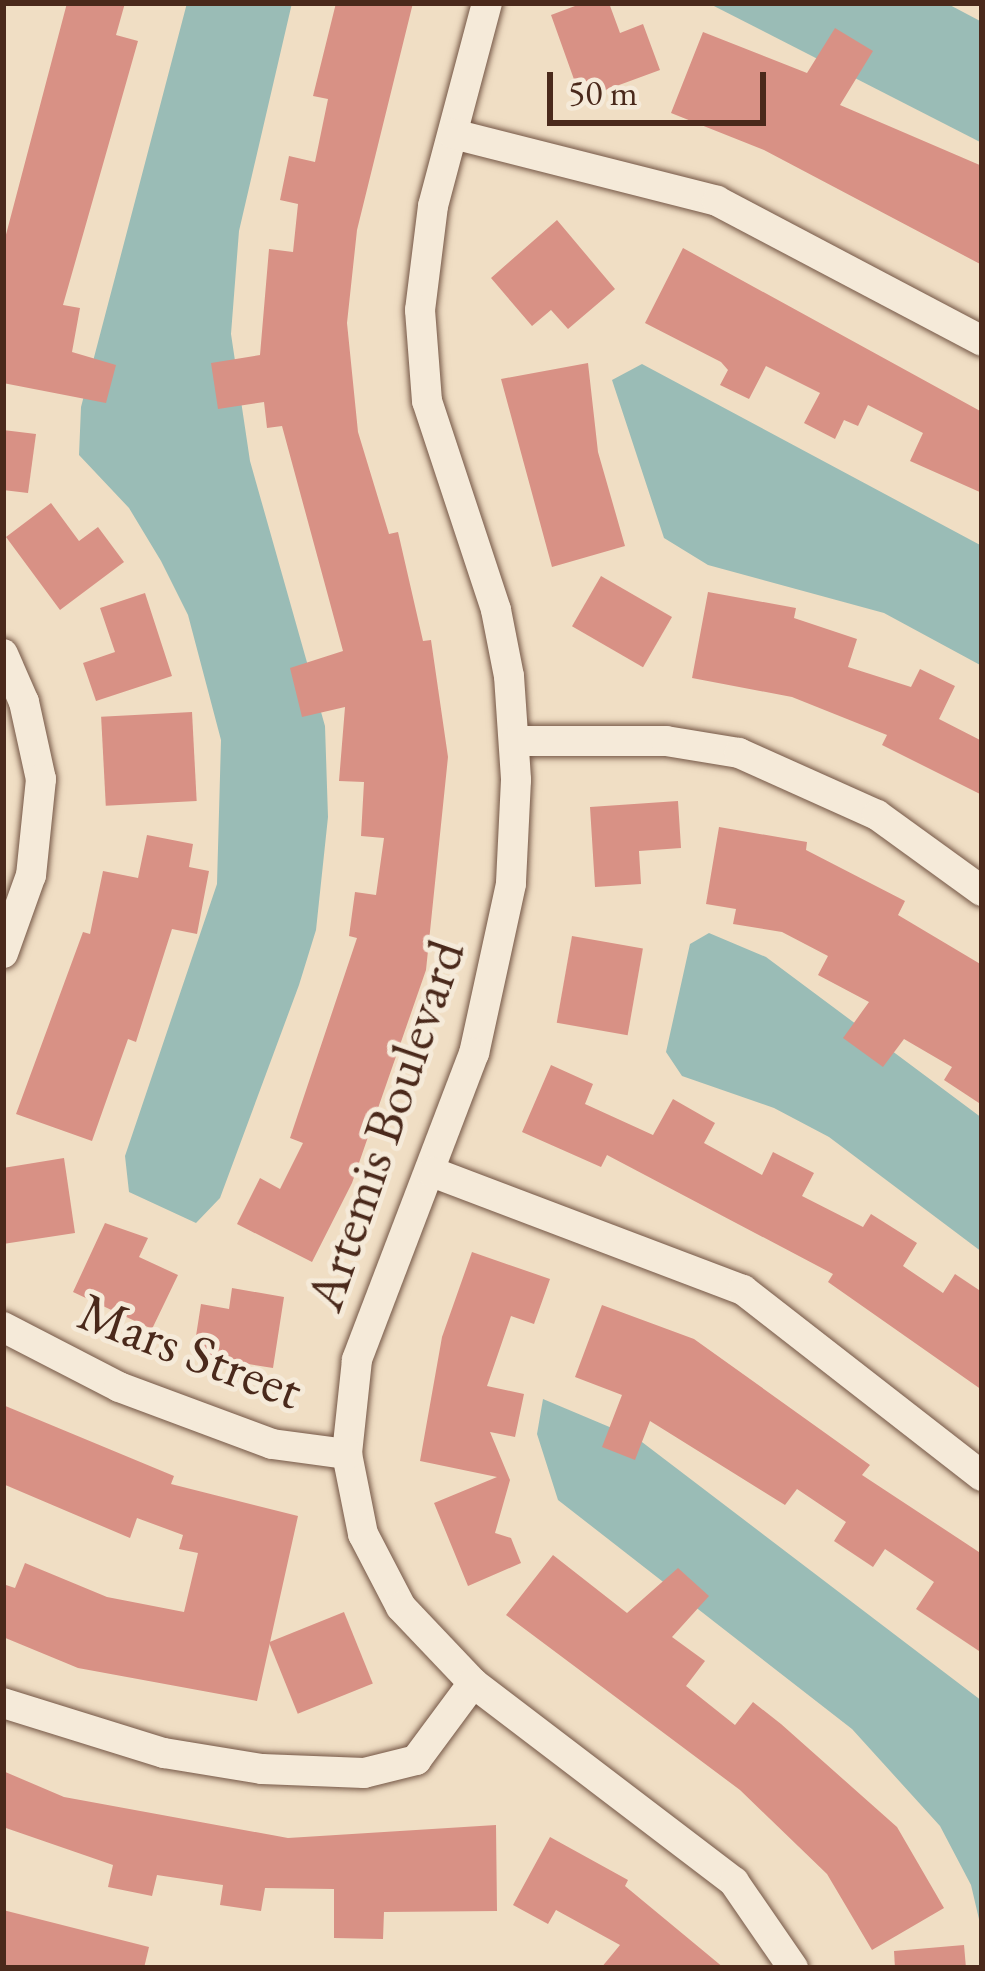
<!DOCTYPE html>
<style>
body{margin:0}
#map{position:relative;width:985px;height:1971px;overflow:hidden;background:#f0dec4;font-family:"EB Garamond",serif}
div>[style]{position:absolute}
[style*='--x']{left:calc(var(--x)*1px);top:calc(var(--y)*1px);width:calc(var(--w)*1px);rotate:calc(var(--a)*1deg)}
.water>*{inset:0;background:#9abcb6}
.building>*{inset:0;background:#d89185;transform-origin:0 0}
.roads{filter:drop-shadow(0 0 3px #745645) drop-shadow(0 0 3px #745645)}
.minor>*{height:30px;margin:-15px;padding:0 15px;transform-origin:15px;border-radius:15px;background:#f5ead9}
span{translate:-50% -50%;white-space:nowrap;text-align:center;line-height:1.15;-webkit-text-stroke:10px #f5ead9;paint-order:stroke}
.street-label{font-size:54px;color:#4a291b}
.frame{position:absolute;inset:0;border:6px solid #4a291b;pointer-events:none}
.scale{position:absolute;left:547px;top:72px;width:219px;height:54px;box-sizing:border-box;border:6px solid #4a291b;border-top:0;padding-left:15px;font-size:36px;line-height:42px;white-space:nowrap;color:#4a291b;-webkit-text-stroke:9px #f5ead9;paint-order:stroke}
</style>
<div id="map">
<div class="water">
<div style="clip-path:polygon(187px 3px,292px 3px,239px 231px,231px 334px,250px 461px,325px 726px,328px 817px,316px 930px,299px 985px,220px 1198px,196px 1223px,129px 1192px,125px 1156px,217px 884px,221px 740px,188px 615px,161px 561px,129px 508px,79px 455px,81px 407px)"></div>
<div style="clip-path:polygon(708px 3px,946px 3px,982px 22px,982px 143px)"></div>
<div style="clip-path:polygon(642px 364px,982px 546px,982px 666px,884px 613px,708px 565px,664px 538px,612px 380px)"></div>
<div style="clip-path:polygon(709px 933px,766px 957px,982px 1118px,982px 1252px,829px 1137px,774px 1108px,682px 1076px,666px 1052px,690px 944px)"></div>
<div style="clip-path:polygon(543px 1399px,638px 1439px,982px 1701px,982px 1932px,971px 1885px,940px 1826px,852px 1729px,558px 1500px,537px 1434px)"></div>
</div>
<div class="building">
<div style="clip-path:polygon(67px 3px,125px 3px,116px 35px,138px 41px,63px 305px,80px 308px,72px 352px,116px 365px,106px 403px,3px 383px,3px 246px)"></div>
<div style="clip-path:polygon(336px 3px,413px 3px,357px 230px,347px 323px,358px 432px,389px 534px,398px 532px,423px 641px,431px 640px,448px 757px,426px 970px,352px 1183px,312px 1262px,237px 1224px,260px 1178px,280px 1189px,303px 1143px,290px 1138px,357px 938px,349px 936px,355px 892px,376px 895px,384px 838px,361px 836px,364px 782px,339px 781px,345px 707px,302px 717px,290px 668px,343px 651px,282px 426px,267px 428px,264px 402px,218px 409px,211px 363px,260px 355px,269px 249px,293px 252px,298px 204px,280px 200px,289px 156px,315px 162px,328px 99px,313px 96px)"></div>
<div style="clip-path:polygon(583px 3px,609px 3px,620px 33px,643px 24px,660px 70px,581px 99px,551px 15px)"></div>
<div style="clip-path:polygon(835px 28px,873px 51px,840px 105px,982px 166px,982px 265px,764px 150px,671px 113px,703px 32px,807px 73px)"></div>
<div style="clip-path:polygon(557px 220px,615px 289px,568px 329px,551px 310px,532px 326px,491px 278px)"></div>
<div style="clip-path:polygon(683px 248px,982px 412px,982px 493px,910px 461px,923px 433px,868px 405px,858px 426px,844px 420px,835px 439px,804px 423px,820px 393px,766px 366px,749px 399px,720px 385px,728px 370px,721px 362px,645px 323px)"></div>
<div style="clip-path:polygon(588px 363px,598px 452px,625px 546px,552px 567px,501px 379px)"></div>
<div style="clip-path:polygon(3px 430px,36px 434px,28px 493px,3px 490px)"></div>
<div style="clip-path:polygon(51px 503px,79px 541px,98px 527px,124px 562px,60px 610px,6px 537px)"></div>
<div style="left:601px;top:576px;width:82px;height:58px;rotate:30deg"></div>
<div style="clip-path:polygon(708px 592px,796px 608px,794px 618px,857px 639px,848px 667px,911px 687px,920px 669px,955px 686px,939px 719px,982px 741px,982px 795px,882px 745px,887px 735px,792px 697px,692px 678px)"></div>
<div style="clip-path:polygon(145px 593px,172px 676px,96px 701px,83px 663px,115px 652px,100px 608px)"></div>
<div style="left:192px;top:712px;width:89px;height:91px;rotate:87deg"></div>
<div style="clip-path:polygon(678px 801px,681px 848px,639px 851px,641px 884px,595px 887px,590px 807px)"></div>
<div style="clip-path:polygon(719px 827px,807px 842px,806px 850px,905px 901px,898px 915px,982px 965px,982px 1105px,944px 1080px,952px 1067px,904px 1039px,883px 1067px,843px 1038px,869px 1002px,818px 975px,828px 956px,782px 932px,733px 924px,736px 909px,706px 904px)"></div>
<div style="clip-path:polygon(147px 835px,193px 844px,189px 867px,209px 871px,197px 934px,172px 929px,136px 1042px,128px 1039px,92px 1141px,16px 1114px,83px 932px,90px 934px,103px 871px,138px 878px)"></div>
<div style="left:572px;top:936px;width:72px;height:88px;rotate:10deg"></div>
<div style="clip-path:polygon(551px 1065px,593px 1084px,585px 1104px,653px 1135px,673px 1099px,715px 1123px,704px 1143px,762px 1175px,773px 1152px,814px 1173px,802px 1196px,863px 1227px,871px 1214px,917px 1243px,903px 1266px,943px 1293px,955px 1274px,982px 1292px,982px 1390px,828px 1282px,833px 1274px,607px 1155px,601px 1167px,522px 1132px)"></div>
<div style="clip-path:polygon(64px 1158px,75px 1233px,3px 1244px,3px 1168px)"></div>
<div style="clip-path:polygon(105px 1223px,148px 1238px,139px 1257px,178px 1275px,152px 1329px,73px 1292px)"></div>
<div style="clip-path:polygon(472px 1252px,550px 1279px,534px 1324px,511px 1316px,487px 1386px,524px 1394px,515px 1437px,490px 1432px,510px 1480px,495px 1533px,511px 1538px,521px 1563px,468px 1586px,434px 1503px,497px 1477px,420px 1461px,442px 1337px)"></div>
<div style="clip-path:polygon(232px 1288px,284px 1297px,273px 1368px,193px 1355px,201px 1304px,229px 1309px)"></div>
<div style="clip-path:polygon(602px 1305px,694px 1339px,870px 1465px,862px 1475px,982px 1554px,982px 1653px,916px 1609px,934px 1582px,885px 1549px,873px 1567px,834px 1541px,846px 1522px,797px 1489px,785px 1505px,650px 1421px,635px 1460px,602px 1447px,622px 1395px,575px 1377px)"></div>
<div style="clip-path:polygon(3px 1405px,174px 1476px,171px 1484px,298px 1516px,257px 1701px,78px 1668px,3px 1637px,3px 1584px,15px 1588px,25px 1563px,107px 1597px,184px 1612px,198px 1553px,179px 1549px,183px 1535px,137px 1518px,130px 1538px,3px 1484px)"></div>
<div style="clip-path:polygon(553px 1555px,627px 1613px,678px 1568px,709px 1596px,672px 1637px,705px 1661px,686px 1686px,735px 1725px,753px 1702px,781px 1724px,897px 1827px,944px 1908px,872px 1950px,827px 1874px,740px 1790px,506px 1615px)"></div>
<div style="left:344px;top:1612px;width:77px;height:81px;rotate:68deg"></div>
<div style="clip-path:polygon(3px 1771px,64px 1797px,288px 1838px,496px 1825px,497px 1911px,384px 1912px,383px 1939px,334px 1938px,334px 1889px,265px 1888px,261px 1911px,220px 1905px,223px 1885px,157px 1875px,152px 1896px,108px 1887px,113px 1865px,3px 1827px)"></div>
<div style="clip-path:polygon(550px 1837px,628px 1880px,625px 1886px,724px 1968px,601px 1968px,620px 1945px,556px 1910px,548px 1924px,513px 1905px)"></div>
<div style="clip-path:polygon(3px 1910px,149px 1947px,144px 1968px,3px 1968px)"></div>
<div style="clip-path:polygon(964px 1945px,966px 1968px,895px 1968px,894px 1951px)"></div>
</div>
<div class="roads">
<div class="minor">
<div style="--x:487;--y:3;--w:210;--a:104.9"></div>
<div style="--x:433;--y:206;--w:105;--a:97.1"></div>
<div style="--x:420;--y:310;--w:91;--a:85.6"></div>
<div style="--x:427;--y:401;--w:220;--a:71.7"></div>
<div style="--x:496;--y:610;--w:67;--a:78.9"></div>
<div style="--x:509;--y:676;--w:104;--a:86.1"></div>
<div style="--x:516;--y:780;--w:104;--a:92.8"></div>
<div style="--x:511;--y:884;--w:173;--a:102.3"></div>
<div style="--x:474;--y:1053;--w:329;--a:110.9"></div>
<div style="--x:357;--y:1360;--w:95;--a:96.1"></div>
<div style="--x:347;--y:1454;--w:82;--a:78.7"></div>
<div style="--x:363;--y:1534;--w:82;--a:62.5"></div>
<div style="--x:401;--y:1607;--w:105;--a:46.5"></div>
<div style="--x:473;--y:1683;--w:328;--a:37.3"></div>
<div style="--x:734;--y:1882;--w:104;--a:55.5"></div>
<div style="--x:453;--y:134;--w:272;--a:14.2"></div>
<div style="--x:717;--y:201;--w:300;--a:27.8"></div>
<div style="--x:3;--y:654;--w:52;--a:66.4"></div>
<div style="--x:24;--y:702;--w:79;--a:77.6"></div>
<div style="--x:41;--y:779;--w:97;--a:95.9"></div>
<div style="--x:31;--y:875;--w:83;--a:109.7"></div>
<div style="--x:515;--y:741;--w:151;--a:0"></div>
<div style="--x:666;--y:741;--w:74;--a:9.3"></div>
<div style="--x:739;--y:753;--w:151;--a:24.2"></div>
<div style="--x:877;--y:815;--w:130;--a:35.9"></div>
<div style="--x:432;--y:1172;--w:333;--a:20.8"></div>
<div style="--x:743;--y:1290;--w:303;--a:37.9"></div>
<div style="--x:3;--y:1327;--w:131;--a:27.3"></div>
<div style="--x:119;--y:1387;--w:163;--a:20.4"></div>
<div style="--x:272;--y:1444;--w:76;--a:7.6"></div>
<div style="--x:3;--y:1703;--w:169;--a:17.3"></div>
<div style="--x:164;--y:1753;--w:99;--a:9.3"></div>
<div style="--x:262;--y:1769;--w:102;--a:2.2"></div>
<div style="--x:364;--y:1773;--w:54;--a:-14"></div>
<div style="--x:416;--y:1760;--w:96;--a:-53.5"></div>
</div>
</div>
<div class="street-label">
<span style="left:384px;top:1125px;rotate:-71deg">Artemis Boulevard</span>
<span style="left:191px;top:1350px;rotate:21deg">Mars Street</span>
</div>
<div class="frame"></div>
<div class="scale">50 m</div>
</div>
